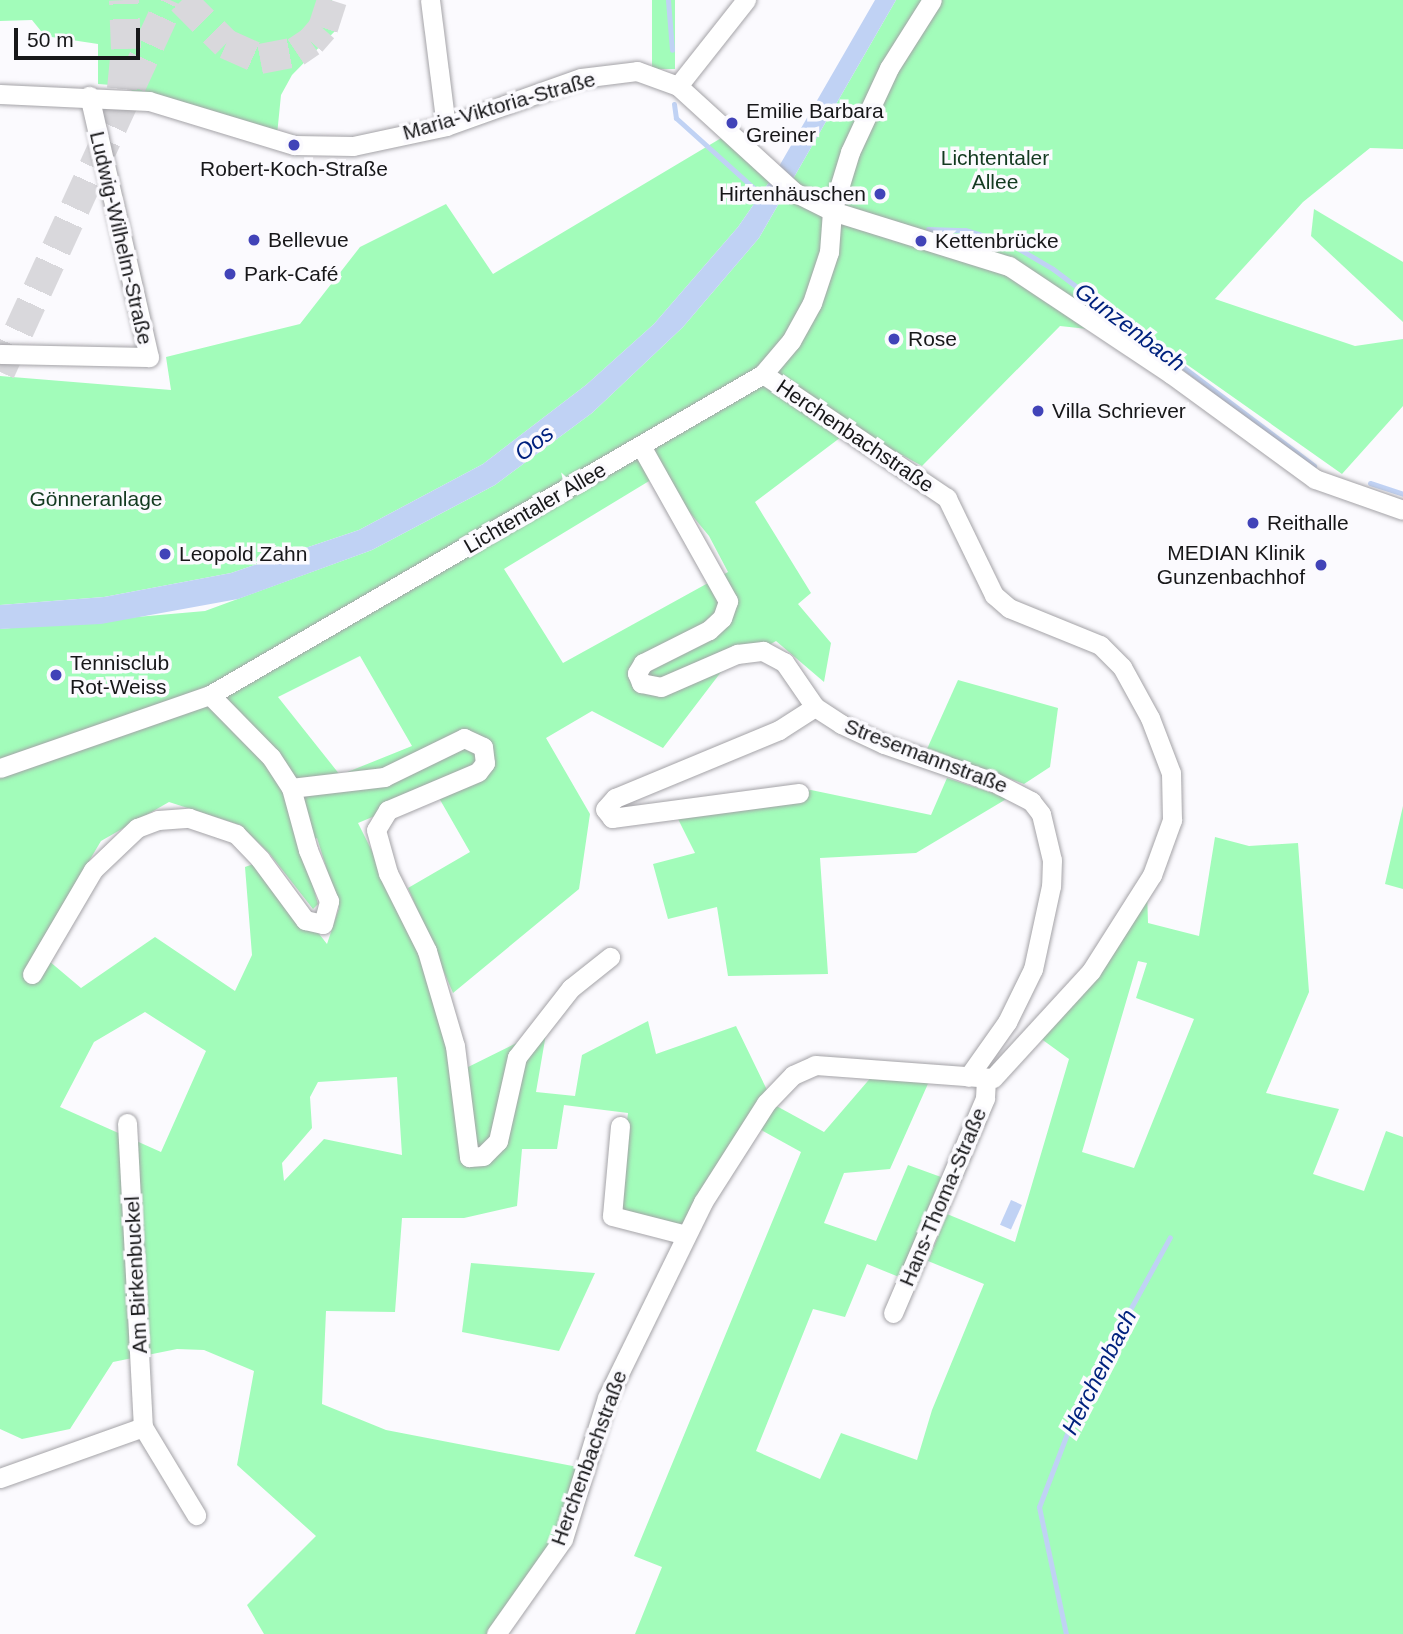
<!DOCTYPE html>
<meta charset="utf-8">
<style>
body{margin:0}
#map{position:relative;width:1403px;height:1634px;overflow:hidden;background:#fbfafe;font-family:Arial,sans-serif}
div>[style]{position:absolute}
[style*='--x']{left:calc(var(--x)*1px);top:calc(var(--y)*1px);width:calc(var(--w)*1px);rotate:calc(var(--a)*1deg)}
.green>*{inset:0;background:#a2fcba;transform-origin:0 0}
.water>*{inset:0;background:#c0d2f4;transform-origin:0 0}
.stream>*{height:5px;margin:-2.5px;padding:0 2.5px;transform-origin:2.5px;border-radius:2.5px;background:#c0d2f4}
.primary-tunnel>*{height:30px;margin-top:-15px;transform-origin:0;background:repeating-linear-gradient(90deg,#d9d8dc 0 30px,transparent 0 45px)}
.roads{filter:drop-shadow(0 0 2px #a4a3a7) drop-shadow(0 0 2px #a4a3a7)}
.street>*{height:19px;margin:-9.5px;padding:0 9.5px;transform-origin:9.5px;border-radius:9.5px;background:#fff}
.dots>*{width:19px;height:19px;translate:-50% -50%;box-sizing:border-box;border:4px solid #fbfafe;border-radius:50%}
span{translate:-50% -50%;white-space:nowrap;text-align:center;line-height:1.15;-webkit-text-stroke:7px #fbfafe;paint-order:stroke}
.street-label{font-size:21px;color:#171719}
.poi-label{font-size:21px;color:#171719}
.left{translate:0 -50%;text-align:left}
.right{translate:-100% -50%;text-align:right}
.park-label{font-size:21px;color:#133a20}
.water-label{font-size:23px;color:#00217e;font-style:italic}
.scale{position:absolute;left:14px;top:28px;width:126px;height:32px;box-sizing:border-box;border:4px solid #171719;border-top:0;padding-left:9px;font-size:21px;line-height:24px;white-space:nowrap;color:#171719;-webkit-text-stroke:5px #fbfafe;paint-order:stroke}
</style>
<div id="map">
<div class="green">
<div style="clip-path:polygon(0 0,332px 0,336px 30px,292px 75px,281px 95px,277px 135px,149px 101px,124px 86px,98px 84px,98px 44px,45px 36px,32px 20px,0 21px)"></div>
<div style="left:652px;top:0;width:23px;height:69px"></div>
<div style="clip-path:polygon(evenodd,896px 0,1403px 0,1403px 149px,1370px 148px,1303px 202px,1215px 299px,1355px 346px,1403px 339px,1403px 406px,1342px 474px,1162px 347px,1106px 331px,1060px 326px,922px 466px,853px 428px,755px 502px,811px 593px,798px 604px,831px 643px,824px 682px,776px 641px,721px 672px,663px 748px,592px 711px,546px 738px,590px 814px,579px 889px,453px 993px,408px 888px,470px 852px,435px 791px,358px 823px,422px 951px,456px 1073px,547px 1028px,536px 1092px,575px 1096px,582px 1055px,648px 1021px,656px 1054px,736px 1026px,767px 1090px,682px 1232px,615px 1214px,628px 1113px,564px 1105px,557px 1149px,522px 1149px,517px 1206px,464px 1218px,402px 1218px,395px 1312px,326px 1311px,322px 1404px,386px 1430px,588px 1469px,563px 1539px,496px 1634px,264px 1634px,247px 1605px,316px 1536px,237px 1465px,254px 1371px,204px 1350px,177px 1349px,113px 1362px,70px 1429px,22px 1439px,0 1429px,0 629px,205px 611px,372px 550px,495px 485px,592px 413px,683px 327px,759px 238px,896px 0,659px 475px,709px 536px,728px 572px,563px 663px,504px 569px,659px 475px,896px 0,360px 656px,412px 746px,340px 775px,278px 697px,360px 656px,896px 0,169px 802px,240px 825px,269px 853px,313px 909px,318px 904px,301px 843px,317px 838px,339px 908px,327px 944px,262px 861px,245px 867px,252px 955px,235px 991px,155px 937px,81px 988px,36px 950px,101px 841px,169px 802px,896px 0,145px 1012px,206px 1051px,161px 1152px,60px 1107px,94px 1042px,145px 1012px,896px 0,397px 1077px,402px 1155px,324px 1139px,284px 1181px,282px 1163px,312px 1128px,310px 1097px,318px 1082px,397px 1077px)"></div>
<div style="clip-path:polygon(728px 134px,774px 175px,738px 227px,654px 324px,586px 385px,483px 464px,359px 530px,231px 573px,104px 597px,0 605px,0 376px,171px 390px,166px 357px,300px 324px,360px 247px,446px 204px,493px 274px)"></div>
<div style="clip-path:polygon(1314px 209px,1403px 262px,1403px 322px,1311px 236px)"></div>
<div style="clip-path:polygon(958px 680px,1058px 708px,1050px 767px,1024px 784px,927px 749px)"></div>
<div style="clip-path:polygon(947px 778px,1008px 798px,916px 853px,820px 858px,828px 974px,728px 976px,717px 907px,668px 919px,653px 864px,695px 853px,676px 815px,811px 790px,931px 815px)"></div>
<div style="clip-path:polygon(1403px 806px,1403px 889px,1385px 884px)"></div>
<div style="clip-path:polygon(evenodd,1215px 837px,1249px 846px,1298px 843px,1309px 992px,1266px 1093px,1339px 1109px,1313px 1174px,1364px 1191px,1386px 1131px,1403px 1137px,1403px 1634px,635px 1634px,662px 1567px,634px 1556px,801px 1152px,752px 1125px,771px 1103px,824px 1132px,873px 1075px,931px 1077px,890px 1169px,844px 1173px,824px 1223px,876px 1241px,908px 1165px,941px 1177px,899px 1277px,867px 1264px,845px 1317px,813px 1309px,756px 1451px,820px 1479px,841px 1433px,917px 1460px,932px 1410px,984px 1284px,928px 1261px,947px 1214px,1015px 1242px,1069px 1059px,1040px 1038px,1147px 891px,1148px 923px,1199px 936px,1215px 837px,1138px 961px,1147px 963px,1136px 998px,1194px 1019px,1134px 1168px,1082px 1152px,1138px 961px)"></div>
<div style="clip-path:polygon(471px 1263px,595px 1273px,559px 1351px,462px 1332px)"></div>
</div>
<div class="water">
<div style="clip-path:polygon(875px 0,896px 0,759px 238px,683px 327px,592px 413px,495px 485px,372px 550px,238px 599px,101px 624px,0 629px,0 605px,104px 597px,231px 573px,359px 530px,483px 464px,586px 385px,654px 324px,738px 227px,774px 175px)"></div>
<div style="left:1011px;top:1200px;width:12px;height:27px;rotate:24deg"></div>
</div>
<div class="stream">
<div style="--x:668;--y:0;--w:50;--a:85.4"></div>
<div style="--x:674;--y:104;--w:14;--a:82"></div>
<div style="--x:676;--y:118;--w:120;--a:42"></div>
<div style="--x:928;--y:229;--w:37;--a:2"></div>
<div style="--x:965;--y:230;--w:46;--a:16.5"></div>
<div style="--x:1009;--y:243;--w:51;--a:30.6"></div>
<div style="--x:1053;--y:269;--w:327;--a:37"></div>
<div style="--x:1370;--y:483;--w:35;--a:18"></div>
<div style="--x:1066;--y:1634;--w:130;--a:-102"></div>
<div style="--x:1039;--y:1507;--w:112;--a:-69.1"></div>
<div style="--x:1079;--y:1402;--w:188;--a:-61.1"></div>
</div>
<div class="primary-tunnel">
<div style="--x:182;--y:0;--w:62;--a:45"></div>
<div style="--x:226;--y:44;--w:37;--a:24"></div>
<div style="--x:260;--y:59;--w:37;--a:-11"></div>
<div style="--x:296;--y:52;--w:18;--a:-34"></div>
<div style="--x:311;--y:42;--w:18;--a:-49"></div>
<div style="--x:323;--y:28;--w:29;--a:-72"></div>
<div style="--x:122;--y:89;--w:40;--a:-84.3"></div>
<div style="--x:126;--y:49;--w:49;--a:-92.3"></div>
<div style="--x:0;--y:372;--w:409;--a:-65.4"></div>
</div>
<div class="roads">
<div class="street">
<div style="--x:430;--y:0;--w:127;--a:82.8"></div>
<div style="--x:678;--y:86;--w:110;--a:-51.7"></div>
<div style="--x:0;--y:94;--w:149;--a:2.7"></div>
<div style="--x:149;--y:101;--w:152;--a:16.9"></div>
<div style="--x:294;--y:145;--w:59;--a:1"></div>
<div style="--x:353;--y:146;--w:95;--a:-12.1"></div>
<div style="--x:446;--y:126;--w:143;--a:-19.6"></div>
<div style="--x:581;--y:78;--w:56;--a:-7.1"></div>
<div style="--x:637;--y:71;--w:44;--a:20.1"></div>
<div style="--x:678;--y:86;--w:157;--a:42.4"></div>
<div style="--x:794;--y:192;--w:42;--a:26.6"></div>
<div style="--x:832;--y:211;--w:185;--a:17.3"></div>
<div style="--x:1009;--y:266;--w:195;--a:33.7"></div>
<div style="--x:1171;--y:374;--w:178;--a:36.1"></div>
<div style="--x:1315;--y:479;--w:93;--a:19.4"></div>
<div style="--x:0;--y:354;--w:149;--a:1.2"></div>
<div style="--x:149;--y:357;--w:268;--a:-102.9"></div>
<div style="--x:641;--y:446;--w:178;--a:60.7"></div>
<div style="--x:728;--y:601;--w:18;--a:109"></div>
<div style="--x:722;--y:618;--w:18;--a:137"></div>
<div style="--x:709;--y:630;--w:74;--a:153.4"></div>
<div style="--x:643;--y:663;--w:12;--a:121"></div>
<div style="--x:637;--y:673;--w:11;--a:68"></div>
<div style="--x:641;--y:683;--w:20;--a:11"></div>
<div style="--x:661;--y:687;--w:83;--a:-23.5"></div>
<div style="--x:737;--y:654;--w:26;--a:-7"></div>
<div style="--x:763;--y:651;--w:24;--a:28"></div>
<div style="--x:784;--y:662;--w:55;--a:55.4"></div>
<div style="--x:815;--y:707;--w:31;--a:33"></div>
<div style="--x:841;--y:724;--w:47;--a:24.9"></div>
<div style="--x:884;--y:744;--w:116;--a:19.1"></div>
<div style="--x:994;--y:782;--w:42;--a:27.2"></div>
<div style="--x:1031;--y:801;--w:16;--a:52"></div>
<div style="--x:1041;--y:814;--w:47;--a:76.6"></div>
<div style="--x:1052;--y:860;--w:26;--a:92"></div>
<div style="--x:1051;--y:886;--w:85;--a:102.2"></div>
<div style="--x:1033;--y:969;--w:59;--a:116.1"></div>
<div style="--x:1007;--y:1022;--w:67;--a:125.3"></div>
<div style="--x:210;--y:695;--w:87;--a:45.5"></div>
<div style="--x:271;--y:757;--w:37;--a:57"></div>
<div style="--x:291;--y:788;--w:94;--a:-6.7"></div>
<div style="--x:384;--y:777;--w:89;--a:-26"></div>
<div style="--x:464;--y:738;--w:21;--a:25"></div>
<div style="--x:483;--y:747;--w:16;--a:83"></div>
<div style="--x:485;--y:763;--w:11;--a:128"></div>
<div style="--x:478;--y:772;--w:98;--a:157.1"></div>
<div style="--x:388;--y:810;--w:23;--a:121"></div>
<div style="--x:376;--y:830;--w:45;--a:74.4"></div>
<div style="--x:388;--y:873;--w:87;--a:63.4"></div>
<div style="--x:427;--y:951;--w:99;--a:73.6"></div>
<div style="--x:455;--y:1046;--w:112;--a:82.8"></div>
<div style="--x:469;--y:1157;--w:14;--a:-4"></div>
<div style="--x:483;--y:1156;--w:21;--a:-45"></div>
<div style="--x:498;--y:1141;--w:86;--a:-77.3"></div>
<div style="--x:517;--y:1057;--w:88;--a:-52"></div>
<div style="--x:571;--y:988;--w:50;--a:-38.5"></div>
<div style="--x:0;--y:768;--w:222;--a:-19.2"></div>
<div style="--x:210;--y:695;--w:639;--a:-30.13"></div>
<div style="--x:763;--y:374;--w:43;--a:-49.7"></div>
<div style="--x:791;--y:341;--w:43;--a:-61.1"></div>
<div style="--x:812;--y:303;--w:54;--a:-71.6"></div>
<div style="--x:829;--y:252;--w:41;--a:-85.8"></div>
<div style="--x:832;--y:211;--w:62;--a:-73"></div>
<div style="--x:850;--y:152;--w:93;--a:-65.1"></div>
<div style="--x:889;--y:68;--w:80;--a:-57.7"></div>
<div style="--x:799;--y:793;--w:189;--a:172.4"></div>
<div style="--x:612;--y:818;--w:11;--a:-128"></div>
<div style="--x:605;--y:809;--w:15;--a:-48"></div>
<div style="--x:615;--y:798;--w:178;--a:-22.5"></div>
<div style="--x:779;--y:730;--w:43;--a:-32.6"></div>
<div style="--x:32;--y:974;--w:121;--a:-59.6"></div>
<div style="--x:93;--y:870;--w:61;--a:-43.7"></div>
<div style="--x:137;--y:828;--w:22;--a:-21"></div>
<div style="--x:158;--y:820;--w:31;--a:-4"></div>
<div style="--x:189;--y:818;--w:50;--a:18.8"></div>
<div style="--x:236;--y:834;--w:35;--a:46"></div>
<div style="--x:260;--y:859;--w:76;--a:53.6"></div>
<div style="--x:305;--y:920;--w:18;--a:13"></div>
<div style="--x:323;--y:924;--w:24;--a:-75"></div>
<div style="--x:329;--y:901;--w:55;--a:-112.4"></div>
<div style="--x:308;--y:850;--w:64;--a:-105.3"></div>
<div style="--x:127;--y:1123;--w:304;--a:87"></div>
<div style="--x:143;--y:1427;--w:103;--a:58.9"></div>
<div style="--x:620;--y:1126;--w:90;--a:95.1"></div>
<div style="--x:612;--y:1216;--w:76;--a:14.4"></div>
<div style="--x:893;--y:1313;--w:234;--a:-66.8"></div>
<div style="--x:985;--y:1098;--w:18;--a:-87"></div>
<div style="--x:0;--y:1478;--w:152;--a:-19.6"></div>
<div style="--x:496;--y:1634;--w:116;--a:-54.8"></div>
<div style="--x:563;--y:1539;--w:148;--a:-72.7"></div>
<div style="--x:607;--y:1398;--w:218;--a:-63.9"></div>
<div style="--x:703;--y:1202;--w:117;--a:-57.5"></div>
<div style="--x:766;--y:1103;--w:39;--a:-46"></div>
<div style="--x:793;--y:1075;--w:24;--a:-24"></div>
<div style="--x:815;--y:1065;--w:178;--a:4.2"></div>
<div style="--x:993;--y:1078;--w:145;--a:-47.5"></div>
<div style="--x:1091;--y:971;--w:114;--a:-57.6"></div>
<div style="--x:1152;--y:875;--w:59;--a:-70"></div>
<div style="--x:1172;--y:820;--w:47;--a:-91.2"></div>
<div style="--x:1171;--y:773;--w:59;--a:-110.9"></div>
<div style="--x:1150;--y:718;--w:58;--a:-118.8"></div>
<div style="--x:1122;--y:667;--w:31;--a:-135"></div>
<div style="--x:1100;--y:645;--w:98;--a:-157.9"></div>
<div style="--x:1009;--y:608;--w:20;--a:-139"></div>
<div style="--x:994;--y:595;--w:108;--a:-115.9"></div>
<div style="--x:947;--y:498;--w:222;--a:-146"></div>
</div>
</div>
<div class="dots">
<div style="left:732px;top:123px;background:#4143b8"></div>
<div style="left:294px;top:145px;background:#4143b8"></div>
<div style="left:880px;top:194px;background:#4143b8"></div>
<div style="left:254px;top:240px;background:#4143b8"></div>
<div style="left:921px;top:241px;background:#4143b8"></div>
<div style="left:230px;top:274px;background:#4143b8"></div>
<div style="left:894px;top:339px;background:#4143b8"></div>
<div style="left:1038px;top:411px;background:#4143b8"></div>
<div style="left:1253px;top:523px;background:#4143b8"></div>
<div style="left:165px;top:554px;background:#4143b8"></div>
<div style="left:1321px;top:565px;background:#4143b8"></div>
<div style="left:56px;top:675px;background:#4143b8"></div>
</div>
<div class="street-label">
<span style="left:499px;top:106px;rotate:-16deg">Maria-Viktoria-Straße</span>
<span style="left:121px;top:238px;rotate:77deg">Ludwig-Wilhelm-Straße</span>
<span style="left:855px;top:436px;rotate:34deg">Herchenbachstraße</span>
<span style="left:535px;top:508px;rotate:-30deg">Lichtentaler Allee</span>
<span style="left:926px;top:756px;rotate:21deg">Stresemannstraße</span>
<span style="left:943px;top:1197px;rotate:-67deg">Hans-Thoma-Straße</span>
<span style="left:136px;top:1275px;rotate:-93deg">Am Birkenbuckel</span>
<span style="left:589px;top:1458px;rotate:-70deg">Herchenbachstraße</span>
</div>
<div class="poi-label">
<span class="left" style="left:746px;top:123px">Emilie Barbara<br>Greiner</span>
<span style="left:294px;top:169px">Robert-Koch-Straße</span>
<span class="right" style="left:866px;top:194px">Hirtenhäuschen</span>
<span class="left" style="left:268px;top:240px">Bellevue</span>
<span class="left" style="left:935px;top:241px">Kettenbrücke</span>
<span class="left" style="left:244px;top:274px">Park-Café</span>
<span class="left" style="left:908px;top:339px">Rose</span>
<span class="left" style="left:1052px;top:411px">Villa Schriever</span>
<span class="left" style="left:1267px;top:523px">Reithalle</span>
<span class="right" style="left:1305px;top:565px">MEDIAN Klinik<br>Gunzenbachhof</span>
<span class="left" style="left:179px;top:554px">Leopold Zahn</span>
<span class="left" style="left:70px;top:675px">Tennisclub<br>Rot-Weiss</span>
</div>
<div class="park-label">
<span style="left:995px;top:170px">Lichtentaler<br>Allee</span>
<span style="left:96px;top:499px">Gönneranlage</span>
</div>
<div class="water-label">
<span style="left:1130px;top:327px;rotate:37deg">Gunzenbach</span>
<span style="left:534px;top:443px;rotate:-38deg">Oos</span>
<span style="left:1099px;top:1372px;rotate:-63deg">Herchenbach</span>
</div>
<div class="scale">50 m</div>
</div>
